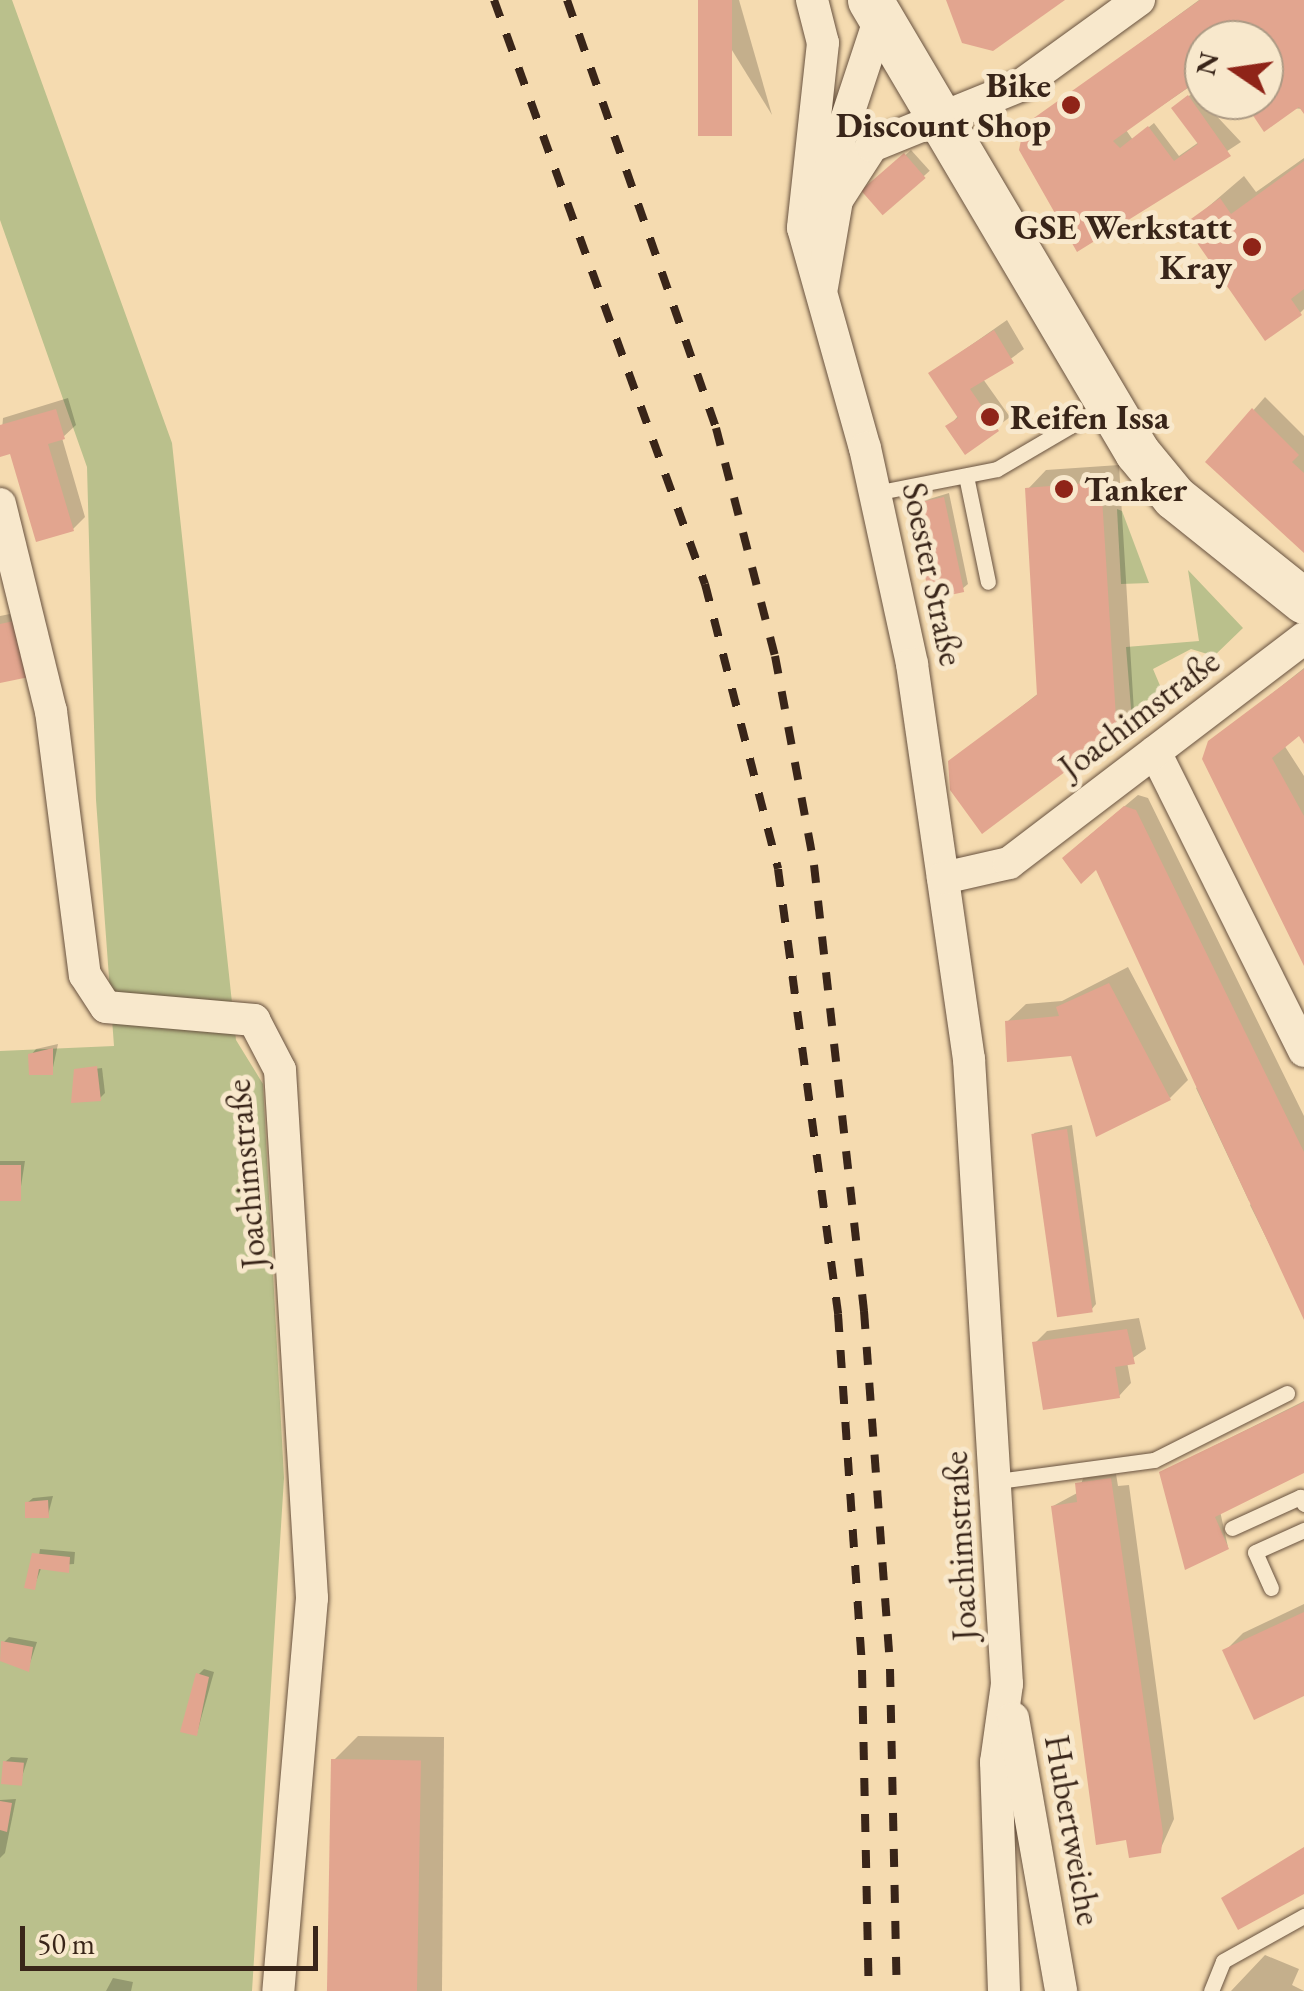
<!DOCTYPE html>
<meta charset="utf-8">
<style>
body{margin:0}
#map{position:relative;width:1304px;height:1991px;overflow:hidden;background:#f5dbb0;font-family:"EB Garamond",serif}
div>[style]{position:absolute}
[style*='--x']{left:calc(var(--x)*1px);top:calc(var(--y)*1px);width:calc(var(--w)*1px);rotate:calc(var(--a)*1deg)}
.green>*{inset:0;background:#bac08c}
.shadow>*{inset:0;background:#0003;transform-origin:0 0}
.building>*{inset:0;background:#e2a58f;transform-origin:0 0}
.roads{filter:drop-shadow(0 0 2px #68523f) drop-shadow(0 0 2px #68523f)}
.service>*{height:15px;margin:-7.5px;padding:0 7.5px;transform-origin:7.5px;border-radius:7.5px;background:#f8e8cc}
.minor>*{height:32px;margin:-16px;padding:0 16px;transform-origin:16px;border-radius:16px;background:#f8e8cc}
.secondary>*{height:45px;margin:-22.5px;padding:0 22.5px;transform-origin:22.5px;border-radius:22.5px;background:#f8e8cc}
.rail>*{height:8px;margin-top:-4px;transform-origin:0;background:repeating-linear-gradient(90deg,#392519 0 18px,transparent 0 36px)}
.dots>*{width:28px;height:28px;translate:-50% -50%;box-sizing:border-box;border:5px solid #f8e8cc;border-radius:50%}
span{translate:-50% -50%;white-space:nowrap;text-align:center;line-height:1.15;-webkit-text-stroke:10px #f8e8cc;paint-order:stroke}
.poi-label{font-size:35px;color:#392519;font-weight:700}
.right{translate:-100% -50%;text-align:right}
.left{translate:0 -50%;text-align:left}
.street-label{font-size:35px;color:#392519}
.north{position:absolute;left:1184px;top:20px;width:100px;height:100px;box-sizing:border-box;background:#f8e8cc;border:2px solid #ac9a84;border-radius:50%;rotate:283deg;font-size:28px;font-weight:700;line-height:40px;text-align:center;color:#392519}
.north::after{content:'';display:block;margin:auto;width:35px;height:45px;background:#8f2418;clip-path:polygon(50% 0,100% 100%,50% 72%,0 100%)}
.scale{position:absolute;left:20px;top:1926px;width:298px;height:45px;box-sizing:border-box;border:5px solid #392519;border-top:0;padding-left:12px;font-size:30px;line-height:35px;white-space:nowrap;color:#392519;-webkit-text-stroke:8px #f8e8cc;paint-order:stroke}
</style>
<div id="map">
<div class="green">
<div style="clip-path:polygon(0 0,12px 0,172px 443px,236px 1040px,263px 1084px,284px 1478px,252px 1991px,0 1991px,0 1051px,114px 1046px,96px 800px,87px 467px,0 220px)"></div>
<div style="clip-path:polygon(1117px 509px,1122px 511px,1149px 583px,1121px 584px)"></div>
<div style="clip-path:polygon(1188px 570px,1243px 628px,1214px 656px,1191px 649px,1153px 669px,1164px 695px,1132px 721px,1126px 647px,1199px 641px)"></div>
</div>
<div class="shadow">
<div style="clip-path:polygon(701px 0,739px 0,772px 115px)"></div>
<div style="clip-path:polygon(1199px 0,1304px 0,1304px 109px,1249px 105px,1264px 100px,1264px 76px,1274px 69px,1264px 40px,1204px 40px,1204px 77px,1126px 130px,1133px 140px,1154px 123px,1179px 156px,1199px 142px,1180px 103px,1194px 92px,1241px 142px,1078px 249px,1027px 126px)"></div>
<div style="left:911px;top:150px;width:28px;height:63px;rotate:48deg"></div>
<div style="clip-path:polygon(1304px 158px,1304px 309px,1300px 313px,1187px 225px,1244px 176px,1256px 192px)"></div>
<div style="clip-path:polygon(1007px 320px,1024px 349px,983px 379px,1010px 417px,965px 451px,949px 426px,959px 415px,931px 373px)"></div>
<div style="clip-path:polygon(1265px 397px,1304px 436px,1304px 550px,1208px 462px)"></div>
<div style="clip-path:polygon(68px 398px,76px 425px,62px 438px,85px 517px,73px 529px,12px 451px,0 454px,3px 418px)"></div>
<div style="clip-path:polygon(1119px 465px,1134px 712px,1115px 731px,951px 762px,1040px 692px,1028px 489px,1046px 470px)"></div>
<div style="clip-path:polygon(949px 493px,968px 584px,962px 589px,913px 504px)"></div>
<div style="clip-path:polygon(30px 610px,0 681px,0 616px)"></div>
<div style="clip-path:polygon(1304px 668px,1304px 741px,1299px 733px,1284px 745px,1304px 776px,1304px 960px,1210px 743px)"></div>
<div style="clip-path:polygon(1138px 795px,1148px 798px,1304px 1116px,1304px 1314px,1250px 1205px,1258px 1197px,1249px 1201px,1196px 1088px,1202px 1082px,1097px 866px,1077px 846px)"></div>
<div style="clip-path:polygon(1128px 967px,1188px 1080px,1170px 1098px,1007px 1022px,1026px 1004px,1062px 1001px)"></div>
<div style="clip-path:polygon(58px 1044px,52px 1072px,31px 1055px,36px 1049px)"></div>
<div style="clip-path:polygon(102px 1068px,105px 1093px,100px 1098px,78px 1071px)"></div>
<div style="clip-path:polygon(1072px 1125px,1096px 1304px,1091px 1310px,1034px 1133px)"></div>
<div style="clip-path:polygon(0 1161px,25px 1161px,19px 1199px,0 1199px)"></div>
<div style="clip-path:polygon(1139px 1318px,1146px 1349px,1127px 1362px,1131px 1383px,1119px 1396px,1035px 1343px,1047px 1331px)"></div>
<div style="clip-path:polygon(1304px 1401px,1304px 1471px,1220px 1511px,1228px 1547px,1162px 1472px)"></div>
<div style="clip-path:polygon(1116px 1474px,1118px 1486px,1129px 1485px,1174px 1819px,1160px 1850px,1053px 1506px,1079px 1492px,1083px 1478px)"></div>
<div style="clip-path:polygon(53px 1496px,48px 1515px,27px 1503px,33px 1498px)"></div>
<div style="clip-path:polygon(40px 1549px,75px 1552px,74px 1564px,42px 1566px,34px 1587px)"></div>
<div style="clip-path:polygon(1304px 1604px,1304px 1693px,1225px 1651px,1243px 1633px)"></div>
<div style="clip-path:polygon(9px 1637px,37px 1642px,28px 1669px,4px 1642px)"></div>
<div style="clip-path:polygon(204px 1669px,214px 1672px,197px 1733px,198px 1675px)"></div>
<div style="clip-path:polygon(358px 1736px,444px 1737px,442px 1991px,330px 1991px,334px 1760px)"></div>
<div style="clip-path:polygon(11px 1757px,28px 1758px,20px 1783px,5px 1762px)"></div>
<div style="clip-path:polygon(16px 1799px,5px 1853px,0 1858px,0 1800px)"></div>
<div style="clip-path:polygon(1265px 1955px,1299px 1969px,1292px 1985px,1304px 1991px,1231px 1991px)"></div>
<div style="clip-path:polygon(113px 1978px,133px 1982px,131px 1991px,106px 1991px)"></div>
</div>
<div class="building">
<div style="left:698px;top:0;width:34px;height:136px"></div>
<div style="clip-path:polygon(946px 0,1065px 0,993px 51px,962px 43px)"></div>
<div style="clip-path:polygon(1200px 0,1304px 0,1304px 114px,1299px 107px,1264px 132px,1246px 105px,1264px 100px,1271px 70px,1264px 40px,1204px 40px,1204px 76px,1113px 141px,1120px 148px,1148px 126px,1174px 161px,1198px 144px,1171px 108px,1188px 95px,1231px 156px,1077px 252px,1019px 150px,1024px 125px)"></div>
<div style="left:904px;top:153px;width:33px;height:57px;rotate:49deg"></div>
<div style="clip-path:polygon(1304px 161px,1304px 289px,1291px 299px,1302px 315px,1265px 341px,1184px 224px,1220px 198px,1231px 214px)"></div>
<div style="clip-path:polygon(994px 330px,1014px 363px,970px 389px,999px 431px,965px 455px,945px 426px,958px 418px,928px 373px)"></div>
<div style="clip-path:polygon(1252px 408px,1299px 455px,1292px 462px,1304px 473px,1304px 553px,1205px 462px)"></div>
<div style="clip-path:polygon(56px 409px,65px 439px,48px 444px,74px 531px,36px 542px,10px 454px,0 457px,0 425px)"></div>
<div style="clip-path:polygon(1101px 482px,1117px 733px,982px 834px,950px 790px,948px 761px,1037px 695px,1025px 488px)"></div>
<div style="left:944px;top:497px;width:97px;height:35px;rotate:78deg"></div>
<div style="clip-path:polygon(19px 620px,29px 677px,0 683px,0 624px)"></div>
<div style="clip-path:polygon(1304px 669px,1304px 744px,1299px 736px,1272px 758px,1304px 816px,1304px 966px,1202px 759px,1208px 741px)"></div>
<div style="clip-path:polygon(1124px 806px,1136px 810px,1304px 1152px,1304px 1320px,1096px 870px,1081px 884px,1062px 858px)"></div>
<div style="clip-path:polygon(1109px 983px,1171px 1100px,1096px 1137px,1071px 1056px,1007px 1062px,1005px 1021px,1059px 1016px,1056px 1007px)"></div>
<div style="clip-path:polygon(53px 1048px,53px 1075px,29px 1075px,28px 1054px)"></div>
<div style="clip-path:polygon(97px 1066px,101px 1101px,71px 1103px,74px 1069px)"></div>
<div style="left:1067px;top:1129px;width:185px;height:36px;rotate:82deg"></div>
<div style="left:0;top:1165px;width:21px;height:36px"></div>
<div style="clip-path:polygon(1127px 1329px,1135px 1364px,1115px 1367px,1120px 1398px,1043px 1410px,1032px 1342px)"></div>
<div style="clip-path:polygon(1304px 1402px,1304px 1473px,1215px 1517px,1229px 1549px,1185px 1570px,1159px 1472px)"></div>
<div style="clip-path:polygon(1111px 1478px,1163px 1833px,1161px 1853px,1129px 1858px,1126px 1840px,1096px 1845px,1051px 1506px,1077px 1502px,1075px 1483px)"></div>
<div style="clip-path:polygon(48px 1500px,49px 1518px,25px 1518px,25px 1502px)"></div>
<div style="clip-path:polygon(32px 1553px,70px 1557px,69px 1573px,39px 1569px,35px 1590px,24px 1588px)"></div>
<div style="clip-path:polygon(1304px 1612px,1304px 1696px,1254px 1720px,1222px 1650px)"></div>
<div style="clip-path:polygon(1px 1641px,33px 1647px,29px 1672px,0 1661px)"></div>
<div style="clip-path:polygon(196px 1673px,209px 1677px,197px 1736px,180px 1732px)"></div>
<div style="left:331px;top:1759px;width:90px;height:232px;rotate:1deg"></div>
<div style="left:3px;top:1761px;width:21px;height:23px;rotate:5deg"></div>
<div style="clip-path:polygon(0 1801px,12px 1803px,7px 1832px,0 1830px)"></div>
<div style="clip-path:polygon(1304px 1847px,1304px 1894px,1238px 1930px,1221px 1898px)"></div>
</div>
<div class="roads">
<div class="service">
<div style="--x:966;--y:476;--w:108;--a:78.3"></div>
<div style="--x:875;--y:493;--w:124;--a:-11.1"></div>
<div style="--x:997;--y:469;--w:126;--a:-30.4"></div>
<div style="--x:998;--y:1481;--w:157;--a:-7.7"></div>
<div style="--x:1154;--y:1460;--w:149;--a:-26.7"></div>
<div style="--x:1232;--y:1528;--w:75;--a:-24.5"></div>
<div style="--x:1300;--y:1497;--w:8;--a:60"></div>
<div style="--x:1271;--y:1588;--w:39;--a:-114"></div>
<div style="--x:1255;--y:1552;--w:54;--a:-24.2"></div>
<div style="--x:1211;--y:1991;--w:32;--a:-68"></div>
<div style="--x:1223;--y:1961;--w:93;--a:-29.1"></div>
</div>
<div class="minor">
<div style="--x:812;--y:0;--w:44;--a:75.7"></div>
<div style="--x:823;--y:43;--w:186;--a:96.2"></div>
<div style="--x:803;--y:228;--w:229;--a:74.3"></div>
<div style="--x:865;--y:448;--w:221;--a:77.7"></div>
<div style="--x:912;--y:664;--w:399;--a:81.8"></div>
<div style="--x:969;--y:1059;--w:626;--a:86.52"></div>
<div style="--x:1007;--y:1684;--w:79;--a:98"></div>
<div style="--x:996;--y:1762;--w:229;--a:88"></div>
<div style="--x:819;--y:202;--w:194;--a:-71.7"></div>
<div style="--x:822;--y:287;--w:88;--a:-80.2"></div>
<div style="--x:837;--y:200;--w:64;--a:-57.1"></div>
<div style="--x:872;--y:146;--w:160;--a:-22.1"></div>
<div style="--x:1020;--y:86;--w:147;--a:-35.9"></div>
<div style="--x:0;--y:504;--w:213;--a:76.2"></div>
<div style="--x:51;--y:711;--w:266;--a:82.7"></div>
<div style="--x:85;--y:975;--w:38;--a:57"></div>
<div style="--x:106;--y:1007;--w:149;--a:5"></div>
<div style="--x:254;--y:1020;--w:56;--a:62.5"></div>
<div style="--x:280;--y:1070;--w:529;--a:86.53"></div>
<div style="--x:312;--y:1598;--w:394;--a:94.9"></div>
<div style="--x:1155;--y:752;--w:334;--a:63.5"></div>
<div style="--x:943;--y:878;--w:68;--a:-12.8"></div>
<div style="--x:1009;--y:863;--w:371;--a:-37.3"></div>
<div style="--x:1013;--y:1718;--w:277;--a:80"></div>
</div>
<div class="secondary">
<div style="--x:870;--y:0;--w:525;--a:59.43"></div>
<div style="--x:1137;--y:452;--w:58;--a:50.6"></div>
<div style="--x:1174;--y:497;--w:166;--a:38.7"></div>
</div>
</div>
<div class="rail">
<div style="--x:494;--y:0;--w:621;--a:70.14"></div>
<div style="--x:705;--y:584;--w:294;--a:75.6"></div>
<div style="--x:778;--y:869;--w:449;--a:82.3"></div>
<div style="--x:838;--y:1314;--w:357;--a:86.1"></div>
<div style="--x:862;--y:1670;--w:321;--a:88.8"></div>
<div style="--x:567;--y:0;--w:453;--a:70.8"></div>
<div style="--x:716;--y:428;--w:236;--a:75.5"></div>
<div style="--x:775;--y:656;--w:213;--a:79.4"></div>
<div style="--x:814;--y:865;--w:449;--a:83.6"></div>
<div style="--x:864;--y:1311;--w:359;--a:85.8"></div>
<div style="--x:890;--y:1669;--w:322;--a:88.8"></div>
</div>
<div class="dots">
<div style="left:1071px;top:105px;background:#8f2418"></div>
<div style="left:1252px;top:247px;background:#8f2418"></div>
<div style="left:990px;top:417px;background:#8f2418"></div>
<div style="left:1064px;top:489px;background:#8f2418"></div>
</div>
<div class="poi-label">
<span class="right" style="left:1051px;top:105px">Bike<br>Discount Shop</span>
<span class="right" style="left:1232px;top:247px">GSE Werkstatt<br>Kray</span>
<span class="left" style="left:1010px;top:417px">Reifen Issa</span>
<span class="left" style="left:1084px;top:489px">Tanker</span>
</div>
<div class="street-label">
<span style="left:933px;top:574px;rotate:78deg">Soester Straße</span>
<span style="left:1139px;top:714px;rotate:-37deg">Joachimstraße</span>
<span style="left:246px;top:1174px;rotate:-95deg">Joachimstraße</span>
<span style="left:960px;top:1546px;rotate:-93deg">Joachimstraße</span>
<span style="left:1073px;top:1830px;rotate:80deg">Hubertweiche</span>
</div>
<div class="north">N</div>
<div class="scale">50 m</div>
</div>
